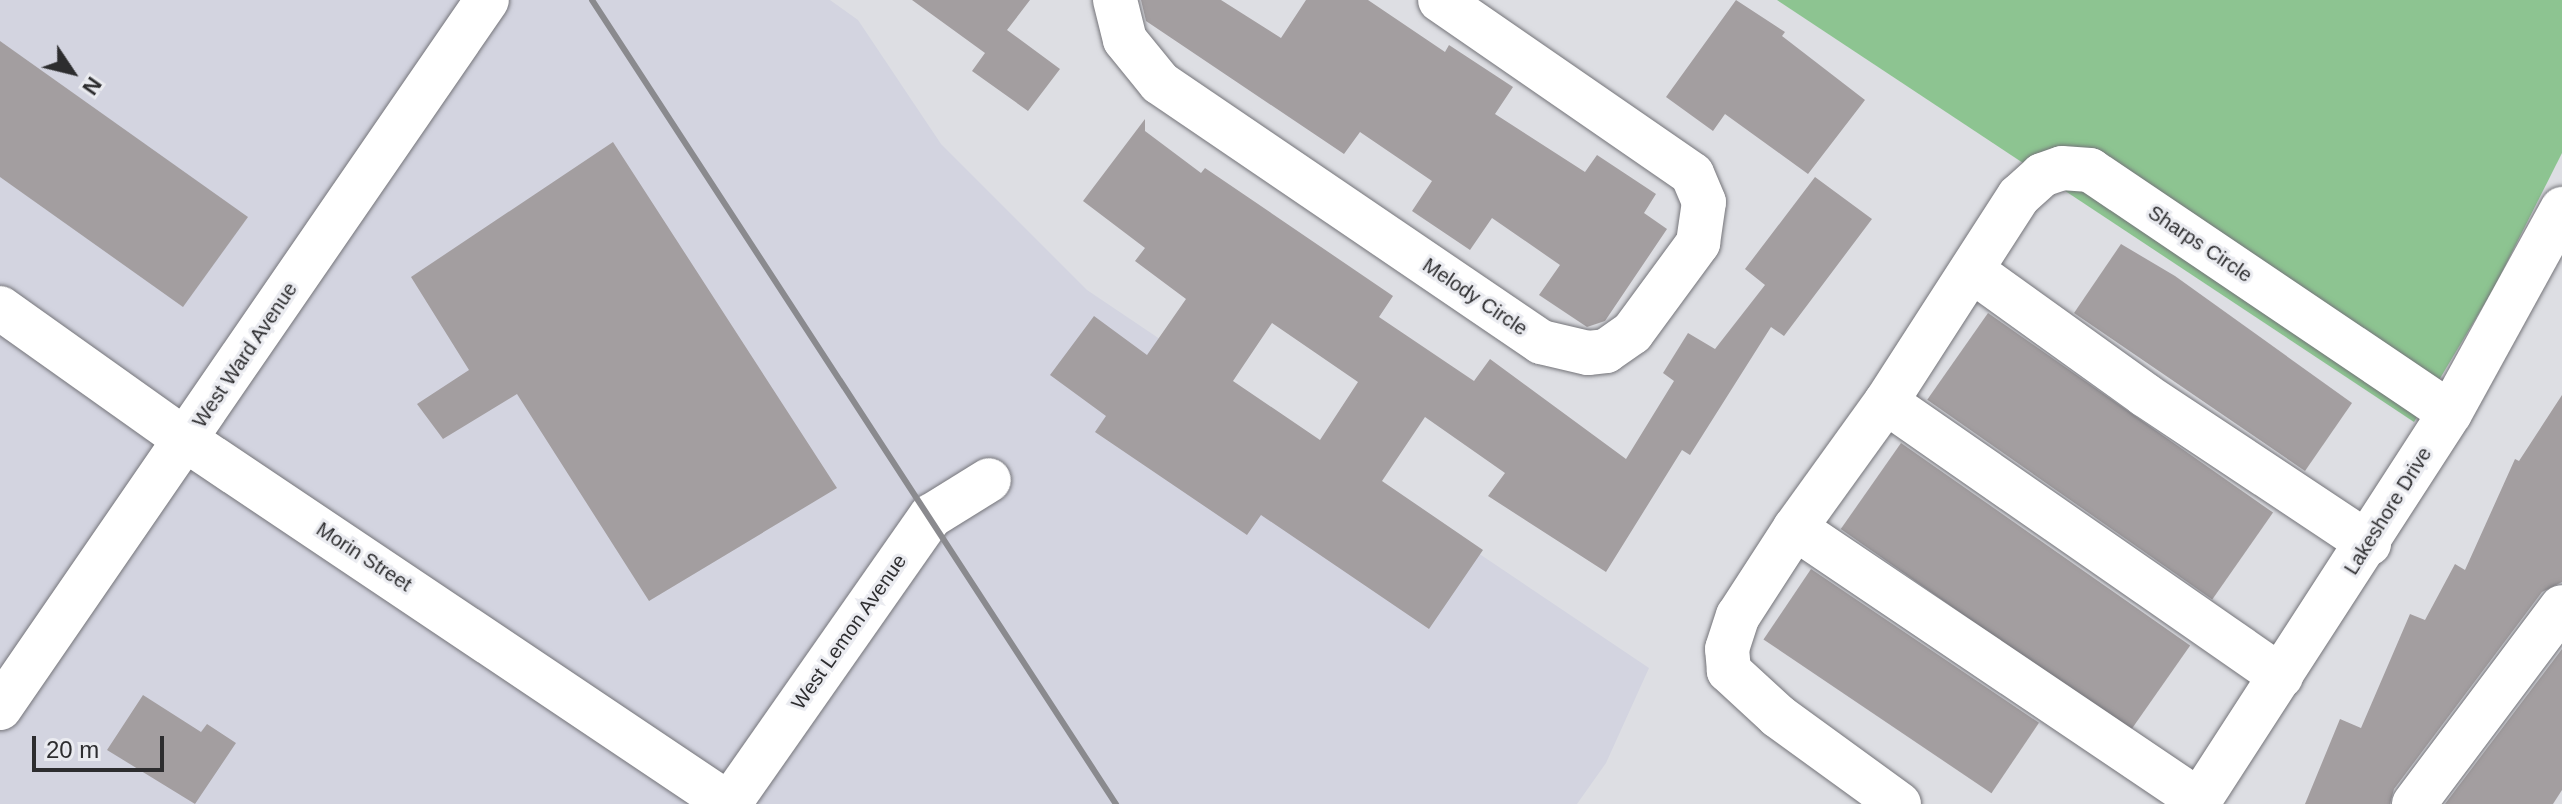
<!DOCTYPE html>
<style>
body{margin:0}
#map{position:relative;width:2562px;height:804px;overflow:hidden;background:#dddee3;font-family:Helvetica,sans-serif}
div>[style]{position:absolute}
[style*='--x']{left:calc(var(--x)*1px);top:calc(var(--y)*1px);width:calc(var(--w)*1px);rotate:calc(var(--a)*1deg)}
.built>*{inset:0;background:#d3d4e0}
.green>*{inset:0;background:#8dc491}
.building>*{inset:0;background:#a39ea0;transform-origin:0 0}
.roads{filter:drop-shadow(0 0 2px #747479) drop-shadow(0 0 2px #747479)}
.minor>*{height:44px;margin:-22px;padding:0 22px;transform-origin:22px;border-radius:22px;background:#fff}
.tertiary>*{height:44px;margin:-22px;padding:0 22px;transform-origin:22px;border-radius:22px;background:#fff}
.rail>*{height:6px;margin:-3px;padding:0 3px;transform-origin:3px;border-radius:3px;background:#8a8a8e}
span{translate:-50% -50%;white-space:nowrap;text-align:center;line-height:1.15;-webkit-text-stroke:6px #eaebf0;paint-order:stroke}
.street-label{font-size:20px;color:#2d2d2f}
.north{position:absolute;left:32px;top:32px;width:80px;height:80px;-webkit-text-stroke:6px #eaebf0;paint-order:stroke;rotate:125deg;font-size:22px;font-weight:700;line-height:32px;text-align:center;color:#2d2d2f}
.north::after{content:'';display:block;margin:auto;width:28px;height:36px;background:#2d2d2f;clip-path:polygon(50% 0,100% 100%,50% 72%,0 100%)}
.scale{position:absolute;left:32px;top:736px;width:132px;height:36px;box-sizing:border-box;border:4px solid #2d2d2f;border-top:0;padding-left:10px;font-size:24px;line-height:28px;white-space:nowrap;color:#2d2d2f;-webkit-text-stroke:6px #eaebf0;paint-order:stroke}
</style>
<div id="map">
<div class="built">
<div style="clip-path:polygon(0 0,830px 0,858px 20px,941px 144px,1087px 290px,1649px 668px,1606px 763px,1577px 804px,0 804px)"></div>
</div>
<div class="green">
<div style="clip-path:polygon(1777px 0,2562px 0,2562px 153px,2494px 288px,2414px 422px)"></div>
</div>
<div class="building">
<div style="clip-path:polygon(912px 0,1030px 0,1007px 30px,1060px 69px,1028px 111px,972px 71px,985px 53px)"></div>
<div style="clip-path:polygon(1141px 0,1221px 0,1281px 38px,1306px 0,1368px 0,1445px 52px,1449px 45px,1513px 87px,1495px 114px,1585px 172px,1597px 155px,1656px 194px,1644px 213px,1667px 229px,1605px 321px,1587px 327px,1539px 295px,1560px 265px,1492px 218px,1470px 250px,1412px 211px,1432px 181px,1360px 132px,1344px 154px,1146px 21px)"></div>
<div style="clip-path:polygon(1736px 0,1785px 32px,1782px 36px,1865px 100px,1808px 174px,1725px 114px,1713px 131px,1666px 97px)"></div>
<div style="clip-path:polygon(0 41px,248px 217px,183px 307px,0 177px)"></div>
<div style="clip-path:polygon(evenodd,1145px 119px,1145px 131px,1201px 173px,1205px 168px,1393px 296px,1379px 317px,1474px 381px,1490px 359px,1626px 459px,1674px 381px,1663px 373px,1688px 333px,1715px 349px,1765px 285px,1745px 269px,1815px 177px,1872px 219px,1784px 336px,1771px 327px,1690px 455px,1682px 450px,1606px 572px,1488px 496px,1505px 473px,1425px 417px,1382px 481px,1483px 550px,1429px 629px,1261px 515px,1247px 535px,1095px 432px,1106px 416px,1050px 375px,1094px 316px,1147px 355px,1186px 299px,1135px 261px,1145px 248px,1083px 201px,1145px 119px,1272px 323px,1358px 382px,1320px 440px,1233px 381px,1272px 323px)"></div>
<div style="clip-path:polygon(613px 142px,837px 488px,649px 601px,517px 394px,443px 439px,417px 404px,469px 370px,411px 277px)"></div>
<div style="clip-path:polygon(2121px 244px,2175px 276px,2352px 403px,2305px 471px,2074px 313px)"></div>
<div style="left:1988px;top:313px;width:348px;height:106px;rotate:35deg"></div>
<div style="clip-path:polygon(2562px 395px,2562px 582px,2542px 592px,2394px 789px,2390px 804px,2305px 804px,2340px 719px,2361px 728px,2410px 614px,2425px 620px,2455px 564px,2465px 570px,2515px 459px,2519px 461px)"></div>
<div style="left:1901px;top:443px;width:353px;height:105px;rotate:35deg"></div>
<div style="left:1811px;top:569px;width:275px;height:85px;rotate:34deg"></div>
<div style="clip-path:polygon(2562px 649px,2562px 790px,2553px 804px,2445px 804px)"></div>
<div style="clip-path:polygon(143px 695px,201px 732px,207px 724px,236px 743px,195px 804px,107px 750px)"></div>
</div>
<div class="roads">
<div class="minor">
<div style="--x:1115;--y:0;--w:41;--a:76"></div>
<div style="--x:1125;--y:40;--w:55;--a:50.9"></div>
<div style="--x:1160;--y:83;--w:461;--a:34.2"></div>
<div style="--x:1541;--y:342;--w:48;--a:13.2"></div>
<div style="--x:1588;--y:353;--w:18;--a:-6"></div>
<div style="--x:1606;--y:351;--w:32;--a:-35"></div>
<div style="--x:1632;--y:333;--w:112;--a:-53.7"></div>
<div style="--x:1698;--y:243;--w:41;--a:-81.7"></div>
<div style="--x:1704;--y:202;--w:30;--a:-113"></div>
<div style="--x:1692;--y:174;--w:306;--a:-145.4"></div>
<div style="--x:1974;--y:272;--w:211;--a:35.7"></div>
<div style="--x:2145;--y:395;--w:269;--a:33.6"></div>
<div style="--x:0;--y:308;--w:228;--a:35.4"></div>
<div style="--x:186;--y:440;--w:654;--a:33.84"></div>
<div style="--x:1886;--y:402;--w:481;--a:34.8"></div>
<div style="--x:1795;--y:528;--w:488;--a:34"></div>
<div style="--x:0;--y:708;--w:859;--a:-55.48"></div>
<div style="--x:729;--y:804;--w:352;--a:-55"></div>
<div style="--x:931;--y:516;--w:68;--a:-31.8"></div>
<div style="--x:1899;--y:804;--w:150;--a:-144"></div>
<div style="--x:1778;--y:716;--w:67;--a:-137.4"></div>
<div style="--x:1729;--y:671;--w:22;--a:-95"></div>
<div style="--x:1727;--y:649;--w:35;--a:-72"></div>
<div style="--x:1738;--y:616;--w:105;--a:-57.1"></div>
<div style="--x:1795;--y:528;--w:155;--a:-54.2"></div>
<div style="--x:1886;--y:402;--w:245;--a:-57.2"></div>
<div style="--x:2019;--y:196;--w:31;--a:-42"></div>
<div style="--x:2042;--y:175;--w:21;--a:-19"></div>
<div style="--x:2062;--y:168;--w:28;--a:4"></div>
<div style="--x:2090;--y:170;--w:434;--a:34"></div>
<div style="--x:2414;--y:804;--w:246;--a:-53.1"></div>
</div>
<div class="tertiary">
<div style="--x:2197;--y:804;--w:466;--a:-57.1"></div>
<div style="--x:2450;--y:413;--w:233;--a:-61.2"></div>
</div>
</div>
<div class="rail">
<div style="--x:592;--y:0;--w:960;--a:56.91"></div>
</div>
<div class="street-label">
<span style="left:2200px;top:244px;rotate:34deg">Sharps Circle</span>
<span style="left:1475px;top:297px;rotate:34deg">Melody Circle</span>
<span style="left:245px;top:355px;rotate:-56deg">West Ward Avenue</span>
<span style="left:2388px;top:511px;rotate:-58deg">Lakeshore Drive</span>
<span style="left:364px;top:557px;rotate:33deg">Morin Street</span>
<span style="left:849px;top:632px;rotate:-55deg">West Lemon Avenue</span>
</div>
<div class="north">N</div>
<div class="scale">20 m</div>
</div>
